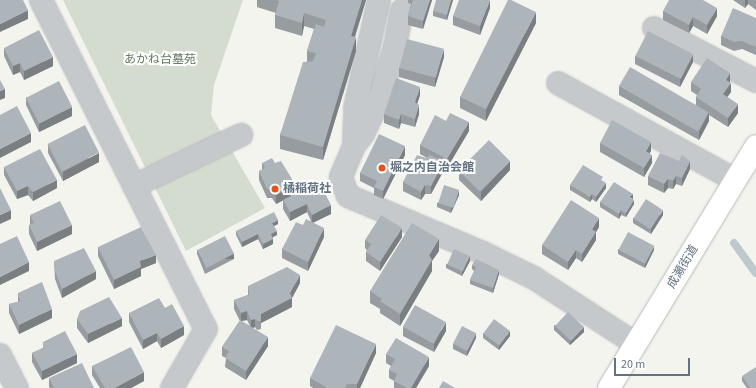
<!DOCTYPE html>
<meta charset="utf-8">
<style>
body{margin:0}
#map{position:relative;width:756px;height:388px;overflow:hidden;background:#f4f4ef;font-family:"Source Sans 3","Noto Sans JP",sans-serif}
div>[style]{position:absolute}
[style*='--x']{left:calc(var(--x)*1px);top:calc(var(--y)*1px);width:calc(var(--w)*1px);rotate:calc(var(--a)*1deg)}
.green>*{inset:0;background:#d4dcd0}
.stream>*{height:8px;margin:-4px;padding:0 4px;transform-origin:4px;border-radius:4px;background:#bec9ce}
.roads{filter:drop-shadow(0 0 1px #b6babe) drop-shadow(0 0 1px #b6babe)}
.minor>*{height:22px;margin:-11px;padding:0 11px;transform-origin:11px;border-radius:11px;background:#c6c9cc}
.major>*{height:22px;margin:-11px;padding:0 11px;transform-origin:11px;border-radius:11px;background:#fff}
.wall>*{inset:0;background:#969ca0}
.shaded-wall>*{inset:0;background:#7a7f82;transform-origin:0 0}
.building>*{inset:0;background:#aeb5ba;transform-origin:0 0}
.dots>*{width:11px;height:11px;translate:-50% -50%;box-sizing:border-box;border:2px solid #fff;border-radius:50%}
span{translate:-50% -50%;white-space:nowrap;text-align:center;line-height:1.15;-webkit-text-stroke:4px #fff;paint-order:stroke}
.park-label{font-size:12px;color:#647a60}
.poi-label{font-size:12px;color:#617283;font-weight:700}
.left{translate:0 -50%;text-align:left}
.street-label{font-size:12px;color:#617283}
.scale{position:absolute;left:614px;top:358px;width:76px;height:18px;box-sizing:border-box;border:2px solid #617283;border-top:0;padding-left:5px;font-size:12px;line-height:14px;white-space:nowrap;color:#617283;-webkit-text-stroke:3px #fff;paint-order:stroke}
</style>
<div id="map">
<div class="green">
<div style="clip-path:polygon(63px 0,243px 0,214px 85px,211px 115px,265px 208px,186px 251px)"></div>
</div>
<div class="stream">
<div style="--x:734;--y:243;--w:37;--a:54"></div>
</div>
<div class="roads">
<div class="minor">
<div style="--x:41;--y:0;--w:368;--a:63.4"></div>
<div style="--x:206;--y:329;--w:68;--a:120"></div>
<div style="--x:402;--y:10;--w:37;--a:101"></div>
<div style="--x:395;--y:46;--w:52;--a:105.6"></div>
<div style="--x:381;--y:96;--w:42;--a:115.3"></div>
<div style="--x:363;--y:134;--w:15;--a:127"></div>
<div style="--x:354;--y:146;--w:34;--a:113"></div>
<div style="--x:341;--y:177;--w:20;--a:70"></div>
<div style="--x:348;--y:196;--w:147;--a:22.9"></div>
<div style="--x:483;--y:253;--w:57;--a:26.1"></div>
<div style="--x:534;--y:278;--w:121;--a:32.9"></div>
<div style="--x:654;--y:28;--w:115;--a:27.5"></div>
<div style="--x:558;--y:83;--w:202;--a:28.7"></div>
<div style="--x:354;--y:145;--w:37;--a:-88"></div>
<div style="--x:355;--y:108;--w:111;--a:-77.5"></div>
<div style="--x:134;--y:186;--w:119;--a:-25.5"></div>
<div style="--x:0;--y:355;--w:37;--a:63"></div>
</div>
<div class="major">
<div style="--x:609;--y:388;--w:283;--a:-58.7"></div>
</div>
</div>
<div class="wall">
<div style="clip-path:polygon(257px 0,366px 0,355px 37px,356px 51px,323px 160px,280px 149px,280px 135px,307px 62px,307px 51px,314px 29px,304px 26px,302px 36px,275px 28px,275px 15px,276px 13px,257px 7px)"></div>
<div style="clip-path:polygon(408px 0,432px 0,423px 29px,408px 25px,408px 16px,411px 4px,408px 3px)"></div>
<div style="clip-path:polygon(453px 0,447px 20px,433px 16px,433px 11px)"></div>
<div style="clip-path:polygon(733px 0,756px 0,756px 10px,748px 4px,745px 8px)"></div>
<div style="clip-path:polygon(490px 8px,480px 35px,453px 25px,453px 16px)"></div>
<div style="clip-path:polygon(663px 11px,717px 16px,707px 34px,693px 26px,689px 33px,663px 20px)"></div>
<div style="clip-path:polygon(756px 18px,756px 55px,742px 49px,734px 51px,721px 45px,721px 36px)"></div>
<div style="clip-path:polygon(536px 23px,486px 121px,460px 108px,460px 97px)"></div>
<div style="clip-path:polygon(4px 48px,53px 66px,24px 80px,20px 72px,13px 75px,4px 56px)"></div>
<div style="clip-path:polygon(635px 56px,693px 62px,680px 87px,635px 64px)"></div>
<div style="clip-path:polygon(444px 57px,435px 87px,399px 77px,399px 68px)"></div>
<div style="clip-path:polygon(691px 82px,730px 82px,731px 92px,727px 97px,738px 113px,728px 127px,709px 115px,709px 121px,699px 140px,619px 95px,619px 86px,696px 105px,696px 97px,697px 95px,691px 91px)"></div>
<div style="clip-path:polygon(420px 95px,417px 104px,419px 114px,415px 127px,401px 123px,399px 129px,384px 123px,384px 114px)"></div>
<div style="clip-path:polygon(26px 97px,72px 116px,39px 132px,26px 105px)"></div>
<div style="clip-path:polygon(446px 121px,469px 131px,447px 168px,444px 166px,444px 170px,431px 194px,425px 194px,421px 200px,403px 191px,403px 182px,427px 158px,420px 154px,420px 145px)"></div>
<div style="clip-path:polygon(600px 143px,651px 151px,649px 153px,652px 163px,644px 177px,600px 152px)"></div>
<div style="clip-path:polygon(48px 144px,99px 162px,63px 181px,48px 153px)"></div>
<div style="clip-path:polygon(405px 155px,383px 199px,374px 195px,374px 188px,360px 181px,360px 173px)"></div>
<div style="clip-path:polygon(262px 163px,292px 187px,291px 188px,291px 196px,276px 204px,272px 198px,267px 198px,259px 180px,259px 171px,262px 170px)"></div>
<div style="clip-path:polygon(4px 167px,57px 188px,33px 201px,28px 195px,17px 199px,4px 175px)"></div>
<div style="clip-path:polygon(690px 169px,682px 186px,676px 184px,673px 189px,668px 188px,664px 193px,648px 185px,648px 176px)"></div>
<div style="clip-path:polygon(510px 170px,481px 201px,459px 180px,459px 171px)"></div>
<div style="clip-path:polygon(603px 181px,606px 188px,596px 202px,592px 199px,590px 202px,570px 190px,570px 185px)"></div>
<div style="clip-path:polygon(319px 182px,331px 214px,313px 223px,324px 237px,308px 271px,282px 258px,282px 249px,303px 225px,311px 221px,307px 212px,290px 221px,283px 209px,283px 200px)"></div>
<div style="clip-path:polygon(459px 195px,451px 213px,437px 207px,437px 203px)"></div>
<div style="clip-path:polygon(633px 199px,634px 204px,626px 217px,621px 215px,619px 219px,600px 207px,600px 202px)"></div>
<div style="clip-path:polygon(30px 215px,72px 234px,37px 251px,29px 234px,29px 225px,30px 225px)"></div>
<div style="clip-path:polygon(663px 215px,651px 234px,633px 223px,633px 218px)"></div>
<div style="clip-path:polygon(278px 224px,274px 226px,277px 235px,273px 237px,273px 244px,263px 249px,258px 239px,242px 247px,236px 235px,236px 231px)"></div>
<div style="clip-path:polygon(599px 227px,596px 232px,596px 240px,582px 262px,576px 258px,568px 270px,542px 254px,542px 245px)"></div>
<div style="clip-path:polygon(402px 237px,380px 271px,366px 261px,366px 252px,367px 250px,365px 248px,365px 240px)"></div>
<div style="clip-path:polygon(98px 247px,156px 263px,141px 269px,141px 276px,114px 289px,98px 256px)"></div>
<div style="clip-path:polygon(618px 249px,654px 250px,645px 268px,618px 254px)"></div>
<div style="clip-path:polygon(197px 250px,234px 259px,205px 274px,197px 254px)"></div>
<div style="clip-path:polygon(439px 251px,432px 261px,432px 271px,400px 326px,380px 313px,380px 309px,370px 303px,370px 291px)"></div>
<div style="clip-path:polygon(54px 261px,96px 279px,62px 298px,55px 279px)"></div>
<div style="clip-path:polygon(470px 261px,462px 276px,446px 268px,446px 264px)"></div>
<div style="clip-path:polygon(472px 265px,499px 274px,493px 293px,470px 284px,470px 280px,474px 271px,472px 269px)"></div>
<div style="clip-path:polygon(evenodd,300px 283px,292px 298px,292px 307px,261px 323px,261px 329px,257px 330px,255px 327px,252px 328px,268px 346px,246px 380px,225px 367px,226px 358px,222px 356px,222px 347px,240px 321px,234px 309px,234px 300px,248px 295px,248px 286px,300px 283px,247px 320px,250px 326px,241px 321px,247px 320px)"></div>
<div style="clip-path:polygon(18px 293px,52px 318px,19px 334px,9px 313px,9px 304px,18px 302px)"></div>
<div style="clip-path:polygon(165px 308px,184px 335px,161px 348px,157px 341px,143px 349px,129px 322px,129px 313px)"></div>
<div style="clip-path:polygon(77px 319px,122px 326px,88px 343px,77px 328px)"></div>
<div style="clip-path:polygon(554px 325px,584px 332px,570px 345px,554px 330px)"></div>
<div style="clip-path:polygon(403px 327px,446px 331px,434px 352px,403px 336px)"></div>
<div style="clip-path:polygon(483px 333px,510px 336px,499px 350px,483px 338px)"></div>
<div style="clip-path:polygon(476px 338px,467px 356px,453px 349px,453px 344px)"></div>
<div style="clip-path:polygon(43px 348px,77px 363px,42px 380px,32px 362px,32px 353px)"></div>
<div style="clip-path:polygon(376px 353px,360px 388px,313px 388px,310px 386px,310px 378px)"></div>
<div style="clip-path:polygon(386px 354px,429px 366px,416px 388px,394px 388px,394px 381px,389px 378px,389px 370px,391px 366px,386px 363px)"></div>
<div style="clip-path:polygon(92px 366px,144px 381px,131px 388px,100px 388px,92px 375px)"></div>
<div style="clip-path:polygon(742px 376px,756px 388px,747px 388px,742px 381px)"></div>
<div style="clip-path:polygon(49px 378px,94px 388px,50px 388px,49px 387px)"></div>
</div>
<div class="shaded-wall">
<div style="clip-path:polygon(362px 0,366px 0,351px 49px,351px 36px)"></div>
<div style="clip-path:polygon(430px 0,432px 0,423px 29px,423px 21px)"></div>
<div style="clip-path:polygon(451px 0,453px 0,447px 20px,447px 15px)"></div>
<div style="clip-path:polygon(490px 0,490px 8px,480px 35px,480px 26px)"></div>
<div style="clip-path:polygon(745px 0,748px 0,748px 4px,745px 8px)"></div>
<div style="clip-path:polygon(717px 8px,717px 16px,707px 34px,707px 25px)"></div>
<div style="clip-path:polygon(28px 10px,28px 19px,0 32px,0 24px)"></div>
<div style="clip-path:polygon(536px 12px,536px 23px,486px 121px,486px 109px)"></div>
<div style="clip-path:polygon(304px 13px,304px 26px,302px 36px,302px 23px)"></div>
<div style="clip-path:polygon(693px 17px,693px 26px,689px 33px,689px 25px)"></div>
<div style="clip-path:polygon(356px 37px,356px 51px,323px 160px,323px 147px)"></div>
<div style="clip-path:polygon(444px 49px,444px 57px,435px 87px,435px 78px)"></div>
<div style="clip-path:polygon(693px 54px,693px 62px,680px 87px,680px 79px)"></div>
<div style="clip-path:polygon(53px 57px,53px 66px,24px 80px,24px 71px)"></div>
<div style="clip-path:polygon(20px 63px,20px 72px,13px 75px,13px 66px)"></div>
<div style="clip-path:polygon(730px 73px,730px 82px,726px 89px,726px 80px)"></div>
<div style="clip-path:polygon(731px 83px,731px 92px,723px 103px,723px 94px)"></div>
<div style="clip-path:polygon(420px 87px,420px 95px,415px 111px,415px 102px)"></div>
<div style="clip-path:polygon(5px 89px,5px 98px,0 100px,0 91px)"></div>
<div style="clip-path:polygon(738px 104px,738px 113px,728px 127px,728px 118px)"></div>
<div style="clip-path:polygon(419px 105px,419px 114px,415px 127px,415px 119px)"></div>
<div style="clip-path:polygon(72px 107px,72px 116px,39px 132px,39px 123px)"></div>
<div style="clip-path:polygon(709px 112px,709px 121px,699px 140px,699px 132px)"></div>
<div style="clip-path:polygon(401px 114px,401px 123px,399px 129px,399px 120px)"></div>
<div style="clip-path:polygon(469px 122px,469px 131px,447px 168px,447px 159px)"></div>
<div style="clip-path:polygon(31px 133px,31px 142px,0 158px,0 149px)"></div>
<div style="clip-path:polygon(651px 142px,651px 151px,646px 160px,646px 151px)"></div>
<div style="clip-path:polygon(405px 146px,405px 155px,383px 199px,383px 191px)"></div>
<div style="clip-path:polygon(99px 153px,99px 162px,63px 181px,63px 172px)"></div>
<div style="clip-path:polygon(652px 155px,652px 163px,644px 177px,644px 168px)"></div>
<div style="clip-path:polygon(510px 161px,510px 170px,481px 201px,481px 192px)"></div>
<div style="clip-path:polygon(690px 161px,690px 169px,682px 186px,682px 178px)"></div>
<div style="clip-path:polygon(444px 162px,444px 170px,431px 194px,431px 186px)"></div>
<div style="clip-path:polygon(676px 176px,676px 184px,673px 189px,673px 181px)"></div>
<div style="clip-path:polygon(292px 179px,291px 196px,276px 204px,276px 195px,287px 181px)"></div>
<div style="clip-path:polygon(668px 179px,668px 188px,664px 193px,664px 184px)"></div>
<div style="clip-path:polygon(57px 180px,57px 188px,33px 201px,33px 192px)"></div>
<div style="clip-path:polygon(606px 183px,606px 188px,596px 202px,596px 197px)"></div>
<div style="clip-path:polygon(425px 185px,425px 194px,421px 200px,421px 192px)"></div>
<div style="clip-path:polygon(28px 186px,28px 195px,17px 199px,17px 191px)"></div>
<div style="clip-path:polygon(459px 190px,459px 195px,451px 213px,451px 208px)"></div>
<div style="clip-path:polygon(592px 194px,592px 199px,590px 202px,590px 197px)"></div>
<div style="clip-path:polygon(633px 194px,633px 199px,629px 197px)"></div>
<div style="clip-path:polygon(634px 200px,634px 204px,626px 217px,626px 213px)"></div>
<div style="clip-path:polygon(307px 204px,307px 212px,290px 221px,290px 212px)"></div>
<div style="clip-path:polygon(331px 205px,331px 214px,312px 223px,312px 215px)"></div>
<div style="clip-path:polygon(11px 210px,11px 219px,0 224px,0 215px)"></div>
<div style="clip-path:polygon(621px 210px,621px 215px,619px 219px,619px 214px)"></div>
<div style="clip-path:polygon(663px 210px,663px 215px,651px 234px,651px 229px)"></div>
<div style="clip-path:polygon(599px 218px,599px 227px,596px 232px,596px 240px,582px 262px,582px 254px,592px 229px)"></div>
<div style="clip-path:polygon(278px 220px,278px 224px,272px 227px,272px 223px)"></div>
<div style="clip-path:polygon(72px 225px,72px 234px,37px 251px,37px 242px)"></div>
<div style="clip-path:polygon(324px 228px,324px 237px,308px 271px,308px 262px)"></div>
<div style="clip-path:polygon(402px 228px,402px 237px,380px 271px,380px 262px)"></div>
<div style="clip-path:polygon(277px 231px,277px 235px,271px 238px,271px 234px)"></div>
<div style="clip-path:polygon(258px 234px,258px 239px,242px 247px,242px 242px)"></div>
<div style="clip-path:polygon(273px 239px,273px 244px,263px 249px,263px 244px)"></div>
<div style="clip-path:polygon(439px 239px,439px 251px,432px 261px,432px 271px,400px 326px,400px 314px,429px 255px)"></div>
<div style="clip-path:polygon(654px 246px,654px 250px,645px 268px,645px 263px)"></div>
<div style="clip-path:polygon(576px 250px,576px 258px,568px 270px,568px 262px)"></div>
<div style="left:234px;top:254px;width:5px;height:33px;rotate:90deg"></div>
<div style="clip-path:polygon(156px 255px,156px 263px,141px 269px,141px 276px,114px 289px,114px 280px,140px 261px)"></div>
<div style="clip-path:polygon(470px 256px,470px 261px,462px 276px,462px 272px)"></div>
<div style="clip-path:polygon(29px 262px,29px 271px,0 285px,0 277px)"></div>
<div style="clip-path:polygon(499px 270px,499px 274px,493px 293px,493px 288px)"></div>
<div style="clip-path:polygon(96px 271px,96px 279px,62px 298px,62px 289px)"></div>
<div style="clip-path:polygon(300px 275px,300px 283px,292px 298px,292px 307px,261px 323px,261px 314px,290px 293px)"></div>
<div style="clip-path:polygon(52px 309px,52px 318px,19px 334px,19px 325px)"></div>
<div style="clip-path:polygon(247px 311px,247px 320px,241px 321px,241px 313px)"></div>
<div style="clip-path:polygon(122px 318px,122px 326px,88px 343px,88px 334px)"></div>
<div style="clip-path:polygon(255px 319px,255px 327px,251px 329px,251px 320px)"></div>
<div style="clip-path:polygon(446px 322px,446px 331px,434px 352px,434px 344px)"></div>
<div style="clip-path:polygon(184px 326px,184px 335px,161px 348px,161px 339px)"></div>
<div style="clip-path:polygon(584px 327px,584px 332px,570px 345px,570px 340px)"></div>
<div style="clip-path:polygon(510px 331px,510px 336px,499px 350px,499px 346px)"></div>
<div style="clip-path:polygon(157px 333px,157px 341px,143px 349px,143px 340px)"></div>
<div style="clip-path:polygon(476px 333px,476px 338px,467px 356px,467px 351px)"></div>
<div style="clip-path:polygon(268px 337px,268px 346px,246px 380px,246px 371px)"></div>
<div style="clip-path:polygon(376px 344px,376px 353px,360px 388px,357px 388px,357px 384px)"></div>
<div style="clip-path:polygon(77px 354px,77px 363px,42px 380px,42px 371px)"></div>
<div style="clip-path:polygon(429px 357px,429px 366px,416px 388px,411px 388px)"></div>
<div style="clip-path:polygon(144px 372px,144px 381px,131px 388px,115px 388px)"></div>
</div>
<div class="building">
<div style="clip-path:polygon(0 0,23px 0,28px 10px,0 24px)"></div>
<div style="clip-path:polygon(276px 0,362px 0,351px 36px,356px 37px,323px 147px,280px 135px,303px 62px,313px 61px,316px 53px,307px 51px,316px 24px,324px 27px,326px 20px,304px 13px,302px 23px,275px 15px,279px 1px)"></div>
<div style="clip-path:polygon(413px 0,430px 0,423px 21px,408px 16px)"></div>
<div style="clip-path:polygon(436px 0,451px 0,447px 15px,433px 11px)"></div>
<div style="clip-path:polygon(459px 0,490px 0,480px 26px,453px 16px)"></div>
<div style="clip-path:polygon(508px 0,511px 0,536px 12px,486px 109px,460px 97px)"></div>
<div style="clip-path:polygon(669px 0,703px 0,717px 8px,707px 25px,693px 17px,689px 25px,663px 11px)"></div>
<div style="clip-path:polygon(733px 8px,756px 18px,756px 47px,742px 41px,734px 42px,721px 36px)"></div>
<div style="clip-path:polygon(39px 30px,53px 57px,24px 71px,20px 63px,13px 66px,4px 48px)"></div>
<div style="left:648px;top:31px;width:51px;height:28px;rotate:27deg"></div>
<div style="left:407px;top:39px;width:38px;height:30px;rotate:15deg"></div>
<div style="clip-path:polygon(707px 58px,730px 73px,726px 80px,731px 83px,723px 94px,738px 104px,728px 118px,696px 97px,701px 89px,691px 82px)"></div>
<div style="left:630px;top:67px;width:91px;height:22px;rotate:30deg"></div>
<div style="clip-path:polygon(396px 78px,420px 87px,415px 102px,419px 105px,415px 119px,401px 114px,399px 120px,384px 114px)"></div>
<div style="clip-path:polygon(0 80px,5px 89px,0 91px)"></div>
<div style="left:59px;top:81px;width:29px;height:37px;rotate:63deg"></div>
<div style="clip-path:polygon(17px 106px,31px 133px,0 149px,0 115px)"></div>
<div style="clip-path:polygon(450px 113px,469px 122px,447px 159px,420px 145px,435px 115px,446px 121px)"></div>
<div style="clip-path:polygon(612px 120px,651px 142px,646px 151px,652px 155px,644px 168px,600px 143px)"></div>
<div style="left:85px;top:125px;width:31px;height:42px;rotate:63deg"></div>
<div style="clip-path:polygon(379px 134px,405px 146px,383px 191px,374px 187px,377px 181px,360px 173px)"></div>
<div style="left:489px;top:140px;width:30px;height:43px;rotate:45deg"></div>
<div style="clip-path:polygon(40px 149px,57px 180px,33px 192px,28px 186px,17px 191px,4px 167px)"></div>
<div style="clip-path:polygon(660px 153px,679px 161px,682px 155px,690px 161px,682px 178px,676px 176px,673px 181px,668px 179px,664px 184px,648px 176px)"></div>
<div style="clip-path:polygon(417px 155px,426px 158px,430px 155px,444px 162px,431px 186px,425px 185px,421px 192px,403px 182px)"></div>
<div style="clip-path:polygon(272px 158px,275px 163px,281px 161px,292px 179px,287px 181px,291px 187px,276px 195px,272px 189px,267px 189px,259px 171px,265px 168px,262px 163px)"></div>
<div style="clip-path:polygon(583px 165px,603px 177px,601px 180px,606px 183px,596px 197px,592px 194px,590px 197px,570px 185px)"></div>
<div style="clip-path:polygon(319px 182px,331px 205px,312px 215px,307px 204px,290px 212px,283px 200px)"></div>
<div style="clip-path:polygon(614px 182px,633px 194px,629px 197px,634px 200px,626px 213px,621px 210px,619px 214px,600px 202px)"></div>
<div style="left:444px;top:185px;width:16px;height:19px;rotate:18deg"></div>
<div style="clip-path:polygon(0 188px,11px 210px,0 215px)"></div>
<div style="left:646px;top:199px;width:20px;height:23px;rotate:33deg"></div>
<div style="clip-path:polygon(571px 200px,599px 218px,592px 229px,596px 232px,582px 254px,576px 250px,568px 262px,542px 245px)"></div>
<div style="clip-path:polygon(60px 201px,72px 225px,37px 242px,29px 225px,34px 223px,30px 215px)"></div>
<div style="clip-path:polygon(274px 212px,278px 220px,272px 223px,277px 231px,271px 234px,273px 239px,263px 244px,258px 234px,242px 242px,236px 231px)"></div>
<div style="clip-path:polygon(381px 215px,402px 228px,380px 262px,366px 252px,371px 244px,365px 240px)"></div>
<div style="clip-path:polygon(306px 219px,324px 228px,308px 262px,282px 249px,296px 222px,303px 225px)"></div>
<div style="clip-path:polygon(412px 223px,439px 239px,429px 255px,432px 260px,400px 314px,380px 301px,382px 299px,370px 291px)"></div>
<div style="clip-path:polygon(141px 227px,156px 255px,140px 261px,141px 267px,114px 280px,98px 247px)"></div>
<div style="left:628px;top:232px;width:30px;height:20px;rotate:28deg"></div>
<div style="clip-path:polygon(17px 236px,29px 262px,0 277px,0 244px)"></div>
<div style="left:225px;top:236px;width:20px;height:31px;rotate:63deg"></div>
<div style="clip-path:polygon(84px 248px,96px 271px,62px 289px,55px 271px,54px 261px)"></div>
<div style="left:454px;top:249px;width:17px;height:17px;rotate:24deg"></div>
<div style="clip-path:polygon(476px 259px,499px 270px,493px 288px,470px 280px,476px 267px,472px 265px)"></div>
<div style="clip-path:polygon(287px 267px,300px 275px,290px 293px,292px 298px,261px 314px,261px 321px,257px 321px,255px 319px,251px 320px,247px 311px,241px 313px,234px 300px,249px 295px,248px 286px)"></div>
<div style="clip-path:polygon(42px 282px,52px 309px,19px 325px,9px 304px,20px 301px,18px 293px)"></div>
<div style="clip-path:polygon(109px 297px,122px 318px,88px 334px,77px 319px,80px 311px)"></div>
<div style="clip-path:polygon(159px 298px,165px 308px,172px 304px,184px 326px,161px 339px,157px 333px,143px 340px,129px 313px)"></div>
<div style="left:415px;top:305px;width:35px;height:25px;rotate:29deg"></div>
<div style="left:568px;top:312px;width:22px;height:19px;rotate:43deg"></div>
<div style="left:494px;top:319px;width:20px;height:18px;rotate:37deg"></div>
<div style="clip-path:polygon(240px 320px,268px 337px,246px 371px,225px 358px,229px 351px,222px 347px)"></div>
<div style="clip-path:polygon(336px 325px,376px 344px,357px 384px,347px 384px,345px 388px,326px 388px,326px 387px,310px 378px)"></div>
<div style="left:462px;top:326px;width:16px;height:20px;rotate:27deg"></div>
<div style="clip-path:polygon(65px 331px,77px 354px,42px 371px,32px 353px,43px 348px,43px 342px)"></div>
<div style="clip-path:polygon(396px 338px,429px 357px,411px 388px,407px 388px,394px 381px,397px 374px,389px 370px,395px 359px,386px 354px)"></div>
<div style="clip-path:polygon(131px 347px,144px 372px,115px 388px,105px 388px,92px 366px)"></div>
<div style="clip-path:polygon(82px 363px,94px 388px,54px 388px,49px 378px)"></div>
<div style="clip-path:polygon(756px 367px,756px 388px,750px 388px,742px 376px)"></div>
<div style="clip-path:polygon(443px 381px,455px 388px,439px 388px)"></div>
</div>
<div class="dots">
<div style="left:382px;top:168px;background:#f04f13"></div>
<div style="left:275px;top:189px;background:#f04f13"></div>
</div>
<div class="park-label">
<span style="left:160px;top:60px">あかね台墓苑</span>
</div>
<div class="poi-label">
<span class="left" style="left:390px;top:168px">堀之内自治会館</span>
<span class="left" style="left:283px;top:189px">橘稲荷社</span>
</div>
<div class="street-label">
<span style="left:683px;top:267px;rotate:-59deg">成瀬街道</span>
</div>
<div class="scale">20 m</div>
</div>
